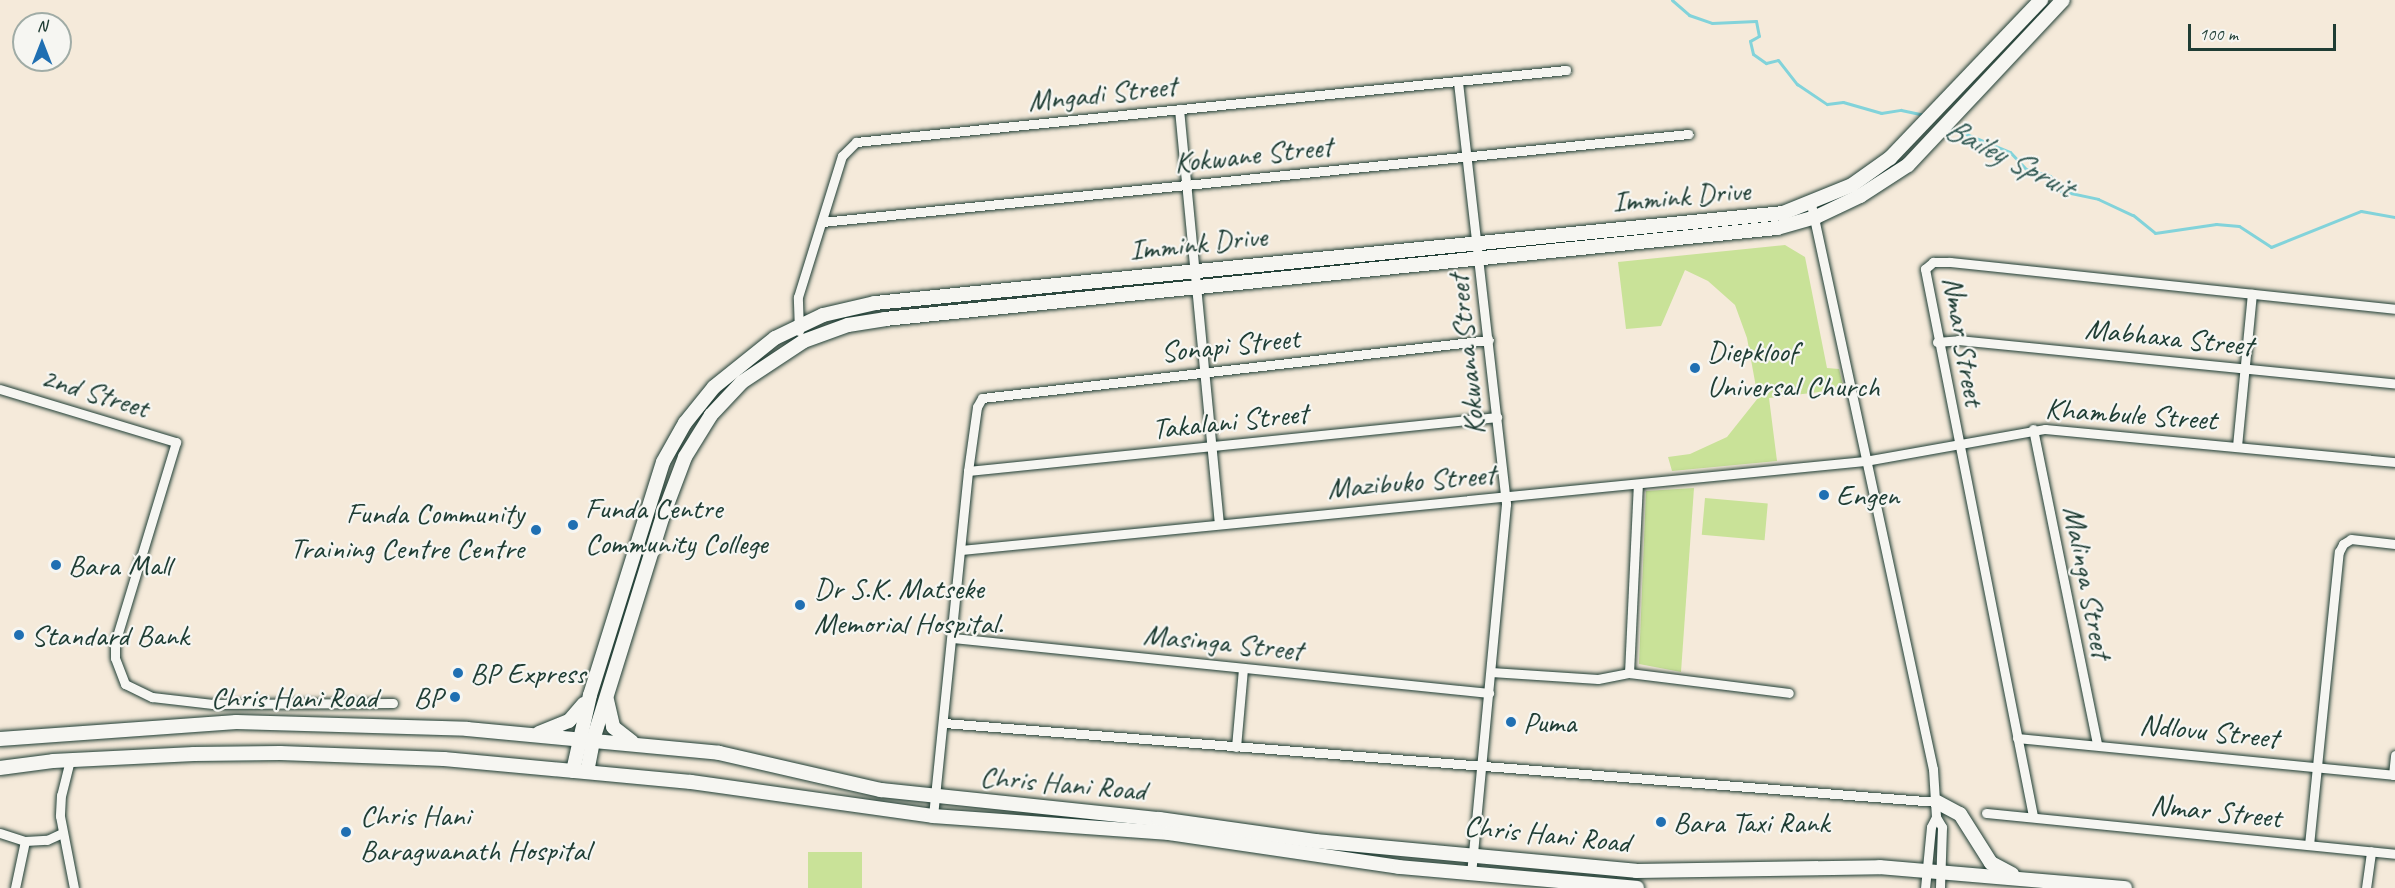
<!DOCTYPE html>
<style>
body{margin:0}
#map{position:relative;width:2395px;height:888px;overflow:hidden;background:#f5eada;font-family:Caveat,sans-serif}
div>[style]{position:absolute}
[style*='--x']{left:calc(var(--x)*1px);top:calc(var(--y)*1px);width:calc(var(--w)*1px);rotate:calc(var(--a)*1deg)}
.green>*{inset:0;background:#c9e298;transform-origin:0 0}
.stream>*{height:3px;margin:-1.5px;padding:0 1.5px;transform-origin:1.5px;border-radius:1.5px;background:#82d3da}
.roads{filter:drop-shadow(0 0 2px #1f3d34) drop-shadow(0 0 2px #1f3d34)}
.minor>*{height:9px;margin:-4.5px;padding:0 4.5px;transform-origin:4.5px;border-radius:4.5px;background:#f6f6f2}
.secondary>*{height:14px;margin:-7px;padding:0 7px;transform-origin:7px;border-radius:7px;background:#f6f6f2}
.dots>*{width:16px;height:16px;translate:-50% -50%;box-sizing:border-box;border:3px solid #f6f6f2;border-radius:50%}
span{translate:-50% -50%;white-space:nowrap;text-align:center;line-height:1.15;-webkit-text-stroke:4.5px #f6f6f2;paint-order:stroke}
.street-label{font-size:30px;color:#1f3d34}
.poi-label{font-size:30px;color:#1f3d34}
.left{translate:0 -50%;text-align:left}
.right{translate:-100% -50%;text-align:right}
.water-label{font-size:32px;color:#335b55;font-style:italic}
.north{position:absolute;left:12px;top:12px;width:60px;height:60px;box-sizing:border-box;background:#f6f6f2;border:2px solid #a0aca6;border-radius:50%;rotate:0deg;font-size:16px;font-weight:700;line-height:24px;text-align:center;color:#1f3d34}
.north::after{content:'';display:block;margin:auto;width:21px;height:27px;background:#1f6fb2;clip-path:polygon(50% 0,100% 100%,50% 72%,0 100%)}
.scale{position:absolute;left:2188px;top:24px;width:148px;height:27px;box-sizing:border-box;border:3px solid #1f3d34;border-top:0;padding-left:8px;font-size:18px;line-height:21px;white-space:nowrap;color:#1f3d34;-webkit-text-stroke:4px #f6f6f2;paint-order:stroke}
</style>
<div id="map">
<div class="green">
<div style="clip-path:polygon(1785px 245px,1805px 257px,1827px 368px,1839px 369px,1844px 389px,1769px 398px,1777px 461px,1672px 471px,1668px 457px,1690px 454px,1727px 437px,1758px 398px,1747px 338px,1735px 305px,1708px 281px,1685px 270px,1661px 326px,1626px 329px,1618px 262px)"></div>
<div style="clip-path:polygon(1694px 488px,1681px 672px,1639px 664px,1646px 491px)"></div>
<div style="left:1705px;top:498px;width:63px;height:37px;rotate:5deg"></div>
<div style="left:808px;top:852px;width:54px;height:36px"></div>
</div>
<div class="stream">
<div style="--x:1672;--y:0;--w:23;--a:41"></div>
<div style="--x:1689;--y:15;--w:24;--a:19"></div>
<div style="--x:1712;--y:23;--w:44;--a:-2.6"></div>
<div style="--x:1756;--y:21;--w:15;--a:79"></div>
<div style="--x:1759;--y:36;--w:10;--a:151"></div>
<div style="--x:1750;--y:41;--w:13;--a:77"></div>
<div style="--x:1753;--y:54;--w:16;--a:35"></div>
<div style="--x:1766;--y:63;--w:12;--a:-14"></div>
<div style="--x:1778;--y:60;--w:31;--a:52"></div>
<div style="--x:1797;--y:84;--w:36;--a:34"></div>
<div style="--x:1827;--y:104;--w:16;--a:-7"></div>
<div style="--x:1843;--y:102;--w:40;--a:16"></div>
<div style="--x:1881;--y:113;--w:20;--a:-9"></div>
<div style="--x:1901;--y:110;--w:24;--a:12"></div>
<div style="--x:1949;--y:127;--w:66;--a:22.3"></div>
<div style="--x:2010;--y:152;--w:23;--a:47"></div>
<div style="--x:2026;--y:169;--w:25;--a:16"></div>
<div style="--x:2050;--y:176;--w:19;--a:54"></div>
<div style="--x:2061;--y:191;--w:38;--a:12"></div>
<div style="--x:2098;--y:199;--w:38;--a:25"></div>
<div style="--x:2133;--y:215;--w:28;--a:39"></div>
<div style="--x:2155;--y:233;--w:62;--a:-8.4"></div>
<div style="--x:2216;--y:224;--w:23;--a:5"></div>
<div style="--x:2239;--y:226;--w:38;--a:33"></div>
<div style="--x:2271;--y:247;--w:97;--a:-21.8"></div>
<div style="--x:2361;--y:211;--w:35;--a:10"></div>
</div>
<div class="roads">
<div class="minor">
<div style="--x:1458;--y:82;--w:425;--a:83.5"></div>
<div style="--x:1506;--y:504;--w:371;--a:95.4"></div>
<div style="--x:1179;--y:109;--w:416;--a:84.5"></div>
<div style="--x:1811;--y:204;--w:578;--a:77.82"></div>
<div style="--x:1933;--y:769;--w:48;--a:86.4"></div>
<div style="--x:1936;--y:817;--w:11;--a:117"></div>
<div style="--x:1931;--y:827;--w:61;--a:95.6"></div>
<div style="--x:822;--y:222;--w:871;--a:-5.8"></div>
<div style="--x:799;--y:331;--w:34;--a:-92"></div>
<div style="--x:798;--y:297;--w:148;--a:-72.7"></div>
<div style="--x:842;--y:156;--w:20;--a:-45"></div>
<div style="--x:856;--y:142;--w:714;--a:-5.79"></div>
<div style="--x:1937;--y:342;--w:21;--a:-5"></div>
<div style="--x:1958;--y:340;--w:439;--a:5.7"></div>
<div style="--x:0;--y:389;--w:184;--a:16.8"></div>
<div style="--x:176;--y:442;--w:210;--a:106.9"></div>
<div style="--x:115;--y:643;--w:15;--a:90"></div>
<div style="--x:115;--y:658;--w:28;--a:69"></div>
<div style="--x:125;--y:684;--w:30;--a:26"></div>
<div style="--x:152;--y:697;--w:61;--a:6.5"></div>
<div style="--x:213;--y:704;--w:180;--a:-0.3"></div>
<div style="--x:2033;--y:429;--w:320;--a:78.5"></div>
<div style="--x:2237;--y:446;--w:153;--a:-84.4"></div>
<div style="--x:968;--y:471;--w:532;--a:-5.83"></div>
<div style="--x:961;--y:550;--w:908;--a:-5.62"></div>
<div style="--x:1865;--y:461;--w:183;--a:-10.1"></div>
<div style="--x:2045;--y:429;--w:352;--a:5.4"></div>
<div style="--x:953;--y:638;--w:539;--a:5.86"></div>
<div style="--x:1491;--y:672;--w:107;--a:3.7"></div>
<div style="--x:1598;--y:679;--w:32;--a:-11"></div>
<div style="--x:1629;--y:673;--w:161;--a:7.1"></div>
<div style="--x:1629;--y:673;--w:189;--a:-87.3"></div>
<div style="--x:944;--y:723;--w:996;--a:4.55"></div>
<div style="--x:2017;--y:738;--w:380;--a:5.6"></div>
<div style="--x:1236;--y:747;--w:79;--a:-84.9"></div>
<div style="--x:70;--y:760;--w:36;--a:104"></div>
<div style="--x:61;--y:795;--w:21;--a:93"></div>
<div style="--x:60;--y:816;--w:73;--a:79"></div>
<div style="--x:2393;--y:775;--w:20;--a:-84"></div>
<div style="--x:1986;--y:813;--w:411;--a:5.7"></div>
<div style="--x:933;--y:816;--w:347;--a:-84.2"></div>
<div style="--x:968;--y:471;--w:65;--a:-82"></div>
<div style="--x:977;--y:407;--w:10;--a:-61"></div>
<div style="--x:982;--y:398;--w:510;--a:-6.53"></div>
<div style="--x:2033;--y:816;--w:558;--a:-101.17"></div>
<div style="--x:1925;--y:269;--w:11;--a:-41"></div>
<div style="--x:1933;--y:262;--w:17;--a:0"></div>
<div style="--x:1950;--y:262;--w:447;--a:6"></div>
<div style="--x:1936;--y:817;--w:12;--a:59"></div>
<div style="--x:1942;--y:827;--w:61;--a:91.9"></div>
<div style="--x:0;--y:833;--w:26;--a:18"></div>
<div style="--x:25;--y:841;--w:22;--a:-3"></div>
<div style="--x:47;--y:840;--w:17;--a:-25"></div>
<div style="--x:2309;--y:845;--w:295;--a:-84.2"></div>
<div style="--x:2339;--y:552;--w:9;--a:-63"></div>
<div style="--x:2343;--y:544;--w:9;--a:-32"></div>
<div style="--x:2351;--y:539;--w:44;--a:6.5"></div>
<div style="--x:15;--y:888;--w:48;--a:-78"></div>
<div style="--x:2366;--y:888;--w:37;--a:-82"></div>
</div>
<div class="secondary">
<div style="--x:607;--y:700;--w:28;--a:77"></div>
<div style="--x:613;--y:727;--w:24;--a:38"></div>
<div style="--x:539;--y:733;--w:32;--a:-22"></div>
<div style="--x:569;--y:721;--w:23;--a:-49"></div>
<div style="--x:0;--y:739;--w:237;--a:-4.1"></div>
<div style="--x:236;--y:722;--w:231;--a:1.7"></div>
<div style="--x:467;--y:729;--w:253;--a:5.4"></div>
<div style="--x:719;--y:753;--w:166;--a:12.9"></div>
<div style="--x:881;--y:790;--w:280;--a:6"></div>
<div style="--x:1159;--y:819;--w:158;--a:8"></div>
<div style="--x:1315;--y:841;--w:322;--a:5.3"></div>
<div style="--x:1636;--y:871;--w:244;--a:-0.9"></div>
<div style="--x:1880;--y:867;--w:246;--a:4.9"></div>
<div style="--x:0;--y:768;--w:53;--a:-7.5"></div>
<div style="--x:53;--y:761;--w:141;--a:-2.8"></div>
<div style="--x:194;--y:754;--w:86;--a:-0.7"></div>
<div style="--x:280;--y:753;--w:164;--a:2.1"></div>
<div style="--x:444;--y:759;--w:248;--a:5.3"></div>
<div style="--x:691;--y:782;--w:244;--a:8"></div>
<div style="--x:933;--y:816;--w:237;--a:4.1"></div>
<div style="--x:1169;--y:833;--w:232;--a:8.4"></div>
<div style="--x:1399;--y:867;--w:239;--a:5"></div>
<div style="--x:573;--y:771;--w:78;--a:-77.4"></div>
<div style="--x:590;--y:695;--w:244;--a:-72.6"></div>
<div style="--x:663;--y:462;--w:45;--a:-60.6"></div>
<div style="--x:685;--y:423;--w:46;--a:-51.1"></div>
<div style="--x:714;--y:387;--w:78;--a:-38.8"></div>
<div style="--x:775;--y:338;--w:53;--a:-25.6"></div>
<div style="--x:823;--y:315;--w:53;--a:-13"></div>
<div style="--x:875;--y:303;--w:912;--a:-5.66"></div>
<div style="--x:1783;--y:213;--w:74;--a:-22.1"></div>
<div style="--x:1852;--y:185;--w:47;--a:-35.4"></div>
<div style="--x:1890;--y:158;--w:219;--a:-46.3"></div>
<div style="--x:587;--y:772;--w:33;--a:-79"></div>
<div style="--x:593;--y:740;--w:232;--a:-72.7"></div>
<div style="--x:662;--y:518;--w:65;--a:-69.3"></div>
<div style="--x:685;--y:457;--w:49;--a:-58.2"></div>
<div style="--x:711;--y:415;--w:45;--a:-46.8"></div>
<div style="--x:742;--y:382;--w:74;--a:-33.5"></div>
<div style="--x:804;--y:341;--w:47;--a:-20"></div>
<div style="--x:848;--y:325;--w:37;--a:-9"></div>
<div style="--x:885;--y:319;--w:897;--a:-5.83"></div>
<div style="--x:1777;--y:228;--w:41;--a:-15.8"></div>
<div style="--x:1816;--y:217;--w:49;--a:-25.5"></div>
<div style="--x:1860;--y:196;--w:57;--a:-32.9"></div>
<div style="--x:1908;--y:165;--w:226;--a:-46.8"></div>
<div style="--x:1937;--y:802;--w:26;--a:28"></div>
<div style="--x:1960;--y:814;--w:58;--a:57.7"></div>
<div style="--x:1991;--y:863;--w:24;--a:28"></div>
</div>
</div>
<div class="dots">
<div style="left:1695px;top:368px;background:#1f6fb2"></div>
<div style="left:1824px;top:495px;background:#1f6fb2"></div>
<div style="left:573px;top:525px;background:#1f6fb2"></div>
<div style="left:536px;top:530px;background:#1f6fb2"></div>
<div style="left:56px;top:565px;background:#1f6fb2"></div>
<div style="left:800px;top:605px;background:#1f6fb2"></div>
<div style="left:19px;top:635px;background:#1f6fb2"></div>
<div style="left:458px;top:673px;background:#1f6fb2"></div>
<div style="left:455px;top:697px;background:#1f6fb2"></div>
<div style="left:1511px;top:722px;background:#1f6fb2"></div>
<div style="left:1661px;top:822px;background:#1f6fb2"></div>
<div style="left:346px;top:832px;background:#1f6fb2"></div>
</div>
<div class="street-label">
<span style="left:1102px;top:93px;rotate:-6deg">Mngadi Street</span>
<span style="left:1253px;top:154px;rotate:-6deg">Kokwane Street</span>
<span style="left:1681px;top:196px;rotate:-5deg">Immink Drive</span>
<span style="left:1198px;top:243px;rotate:-6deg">Immink Drive</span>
<span style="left:2169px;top:337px;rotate:6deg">Mabhaxa Street</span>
<span style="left:1964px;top:341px;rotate:80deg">Nmar Street</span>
<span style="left:1230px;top:345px;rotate:-6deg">Sonapi Street</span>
<span style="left:1466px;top:355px;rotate:-96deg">Kokwana Street</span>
<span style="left:95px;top:392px;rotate:17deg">2nd Street</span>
<span style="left:2131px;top:414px;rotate:4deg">Khambule Street</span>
<span style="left:1230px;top:421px;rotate:-6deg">Takalani Street</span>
<span style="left:1411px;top:481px;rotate:-5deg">Mazibuko Street</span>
<span style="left:2088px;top:582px;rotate:79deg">Malinga Street</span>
<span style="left:1223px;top:642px;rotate:6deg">Masinga Street</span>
<span style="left:294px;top:697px">Chris Hani Road</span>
<span style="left:2209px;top:731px;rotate:6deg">Ndlovu Street</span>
<span style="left:1063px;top:783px;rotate:5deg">Chris Hani Road</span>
<span style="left:2216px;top:811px;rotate:6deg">Nmar Street</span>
<span style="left:1547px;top:834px;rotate:6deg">Chris Hani Road</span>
</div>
<div class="poi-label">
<span class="left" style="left:1707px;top:368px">Diepkloof<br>Universal Church</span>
<span class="left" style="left:1836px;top:495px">Engen</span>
<span class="left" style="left:585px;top:525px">Funda Centre<br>Community College</span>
<span class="right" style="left:524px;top:530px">Funda Community<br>Training Centre Centre</span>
<span class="left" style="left:68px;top:565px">Bara Mall</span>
<span class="left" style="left:814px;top:605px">Dr S.K. Matseke<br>Memorial Hospital.</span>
<span class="left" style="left:31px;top:635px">Standard Bank</span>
<span class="left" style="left:470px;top:673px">BP Express</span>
<span class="right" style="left:443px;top:697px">BP</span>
<span class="left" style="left:1523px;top:722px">Puma</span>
<span class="left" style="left:360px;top:832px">Chris Hani<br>Baragwanath Hospital</span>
<span class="left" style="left:1673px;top:822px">Bara Taxi Rank</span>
</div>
<div class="water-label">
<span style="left:2009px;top:158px;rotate:27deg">Bailey Spruit</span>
</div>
<div class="north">N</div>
<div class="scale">100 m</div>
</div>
